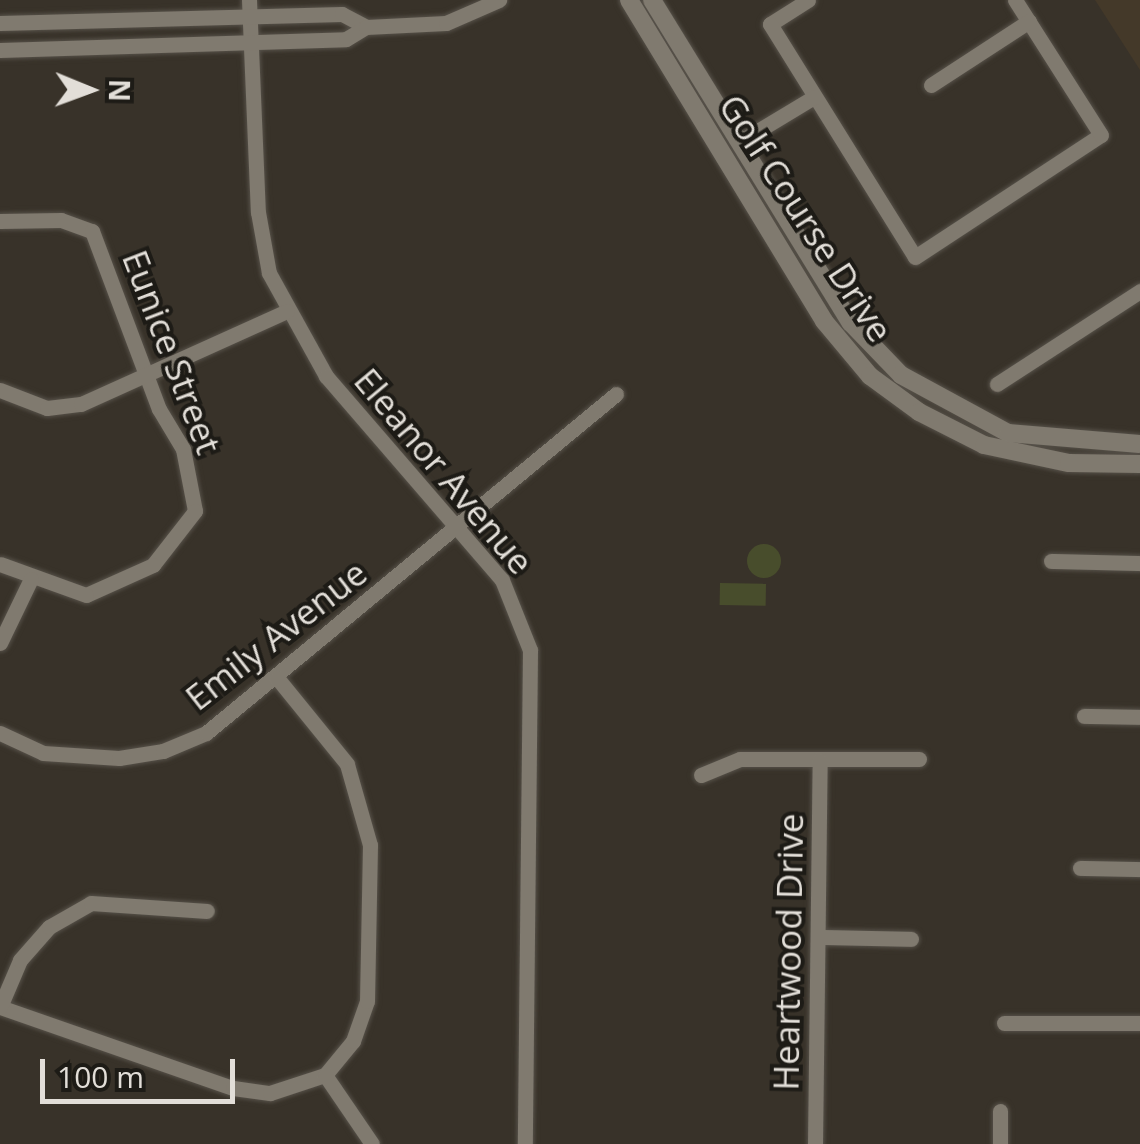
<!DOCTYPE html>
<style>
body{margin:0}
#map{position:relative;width:1140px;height:1144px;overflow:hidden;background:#383229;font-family:"Open Sans",sans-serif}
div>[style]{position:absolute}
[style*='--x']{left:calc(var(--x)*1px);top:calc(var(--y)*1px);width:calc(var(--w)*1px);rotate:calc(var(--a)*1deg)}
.education>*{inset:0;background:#443929}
.green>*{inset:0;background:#484d2c;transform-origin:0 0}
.round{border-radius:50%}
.roads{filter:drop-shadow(0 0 2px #565149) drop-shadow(0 0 2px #565149)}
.minor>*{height:15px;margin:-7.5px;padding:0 7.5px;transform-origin:7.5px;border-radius:7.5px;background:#807a6f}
.tertiary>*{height:18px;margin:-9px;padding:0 9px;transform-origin:9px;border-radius:9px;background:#807a6f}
span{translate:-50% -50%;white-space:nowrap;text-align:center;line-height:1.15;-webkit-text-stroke:8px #1d1b16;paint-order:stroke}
.street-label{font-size:35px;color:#e2ded8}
.north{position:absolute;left:40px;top:40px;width:100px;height:100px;-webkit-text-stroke:8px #1d1b16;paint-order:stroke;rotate:91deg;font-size:28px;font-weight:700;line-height:40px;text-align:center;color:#e2ded8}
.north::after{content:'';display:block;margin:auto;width:35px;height:45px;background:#e2ded8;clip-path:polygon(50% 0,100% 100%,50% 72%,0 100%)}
.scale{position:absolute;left:40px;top:1059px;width:195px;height:45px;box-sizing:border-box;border:5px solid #e2ded8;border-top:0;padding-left:12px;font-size:30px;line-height:35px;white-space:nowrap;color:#e2ded8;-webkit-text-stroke:8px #1d1b16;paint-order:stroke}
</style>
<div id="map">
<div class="education">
<div style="clip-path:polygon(1095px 0,1140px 0,1140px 70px)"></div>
</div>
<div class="green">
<div class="round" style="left:747px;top:544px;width:34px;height:34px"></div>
<div style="left:720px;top:583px;width:46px;height:22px;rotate:1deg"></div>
</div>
<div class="roads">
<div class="minor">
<div style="--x:249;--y:0;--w:212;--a:87.6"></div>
<div style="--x:258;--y:212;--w:62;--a:79.8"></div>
<div style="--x:269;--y:273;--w:118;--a:61"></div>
<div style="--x:326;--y:376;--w:269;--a:49.2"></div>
<div style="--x:502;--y:580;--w:75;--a:68.2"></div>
<div style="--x:530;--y:650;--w:494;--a:90.6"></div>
<div style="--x:808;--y:0;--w:45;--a:147.7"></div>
<div style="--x:770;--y:24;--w:274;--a:58.1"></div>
<div style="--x:915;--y:257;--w:222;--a:-33.3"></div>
<div style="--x:1101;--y:135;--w:160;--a:-122.5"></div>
<div style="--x:0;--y:23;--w:342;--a:-1.5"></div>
<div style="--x:342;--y:14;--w:27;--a:28"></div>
<div style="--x:0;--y:50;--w:346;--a:-1.8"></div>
<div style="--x:346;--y:39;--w:23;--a:-31"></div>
<div style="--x:366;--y:27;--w:80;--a:-2.9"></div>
<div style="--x:446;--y:23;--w:58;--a:-23.5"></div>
<div style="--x:931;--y:85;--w:117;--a:-33.1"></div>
<div style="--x:741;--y:141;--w:85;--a:-31.1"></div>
<div style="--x:0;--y:221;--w:61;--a:-0.9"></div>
<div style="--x:61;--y:220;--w:33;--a:20"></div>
<div style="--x:92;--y:231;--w:190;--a:69.4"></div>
<div style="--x:159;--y:409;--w:47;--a:59"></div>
<div style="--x:183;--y:449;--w:63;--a:79"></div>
<div style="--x:195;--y:511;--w:68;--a:127.9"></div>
<div style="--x:153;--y:565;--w:73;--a:155.9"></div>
<div style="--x:86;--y:595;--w:91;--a:-160.2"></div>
<div style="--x:997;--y:384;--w:171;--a:-33"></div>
<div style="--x:0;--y:390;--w:50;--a:21"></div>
<div style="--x:47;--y:408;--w:34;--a:-7"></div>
<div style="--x:81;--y:404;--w:226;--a:-24.3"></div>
<div style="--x:1051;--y:561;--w:89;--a:1.3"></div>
<div style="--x:0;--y:643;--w:71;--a:-64.2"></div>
<div style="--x:1084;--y:716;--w:56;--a:1"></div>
<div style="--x:0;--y:733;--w:47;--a:24.9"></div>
<div style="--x:43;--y:753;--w:76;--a:3.8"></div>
<div style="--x:119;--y:758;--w:45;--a:-9"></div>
<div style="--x:163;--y:751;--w:47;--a:-22.7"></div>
<div style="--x:206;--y:733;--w:532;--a:-39.58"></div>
<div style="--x:701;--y:775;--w:42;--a:-22.3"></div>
<div style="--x:740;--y:759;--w:179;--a:0"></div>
<div style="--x:1080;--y:868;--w:60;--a:1"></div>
<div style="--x:819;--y:937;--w:92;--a:1.2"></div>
<div style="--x:0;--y:1007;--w:247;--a:19.2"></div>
<div style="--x:233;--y:1088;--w:37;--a:8"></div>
<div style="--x:270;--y:1093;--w:58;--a:-18.1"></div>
<div style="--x:325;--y:1075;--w:44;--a:-50.5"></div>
<div style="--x:353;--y:1041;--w:42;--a:-70.7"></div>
<div style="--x:367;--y:1001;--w:156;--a:-88.9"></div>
<div style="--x:370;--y:845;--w:84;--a:-105.9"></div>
<div style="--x:347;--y:764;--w:111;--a:-129.1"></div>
<div style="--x:0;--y:1007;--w:51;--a:-66.9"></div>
<div style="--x:20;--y:960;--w:44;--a:-48.7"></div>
<div style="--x:49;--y:927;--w:48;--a:-29.7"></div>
<div style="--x:91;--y:903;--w:116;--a:3.9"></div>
<div style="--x:1004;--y:1023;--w:136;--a:0"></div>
<div style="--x:325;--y:1075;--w:83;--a:55.7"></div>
<div style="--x:1000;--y:1111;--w:33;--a:90"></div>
<div style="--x:815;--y:1144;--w:384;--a:-89.3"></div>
</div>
<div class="tertiary">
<div style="--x:629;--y:0;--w:376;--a:58.7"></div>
<div style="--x:824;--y:321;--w:72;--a:50.1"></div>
<div style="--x:870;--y:376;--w:61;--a:36.3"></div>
<div style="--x:919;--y:412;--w:73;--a:26.9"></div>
<div style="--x:984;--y:445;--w:87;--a:12"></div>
<div style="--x:1069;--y:463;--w:71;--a:0.8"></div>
<div style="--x:652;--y:0;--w:379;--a:58.4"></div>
<div style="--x:851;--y:323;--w:72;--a:46.1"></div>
<div style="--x:901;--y:375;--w:122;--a:28.5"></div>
<div style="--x:1008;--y:433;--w:132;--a:4.8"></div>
</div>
</div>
<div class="street-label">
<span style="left:806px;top:218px;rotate:57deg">Golf Course Drive</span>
<span style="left:172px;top:352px;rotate:69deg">Eunice Street</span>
<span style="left:444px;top:471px;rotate:50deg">Eleanor Avenue</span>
<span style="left:276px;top:635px;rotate:-38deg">Emily Avenue</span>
<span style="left:788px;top:952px;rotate:-89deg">Heartwood Drive</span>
</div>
<div class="north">N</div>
<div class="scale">100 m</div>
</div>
